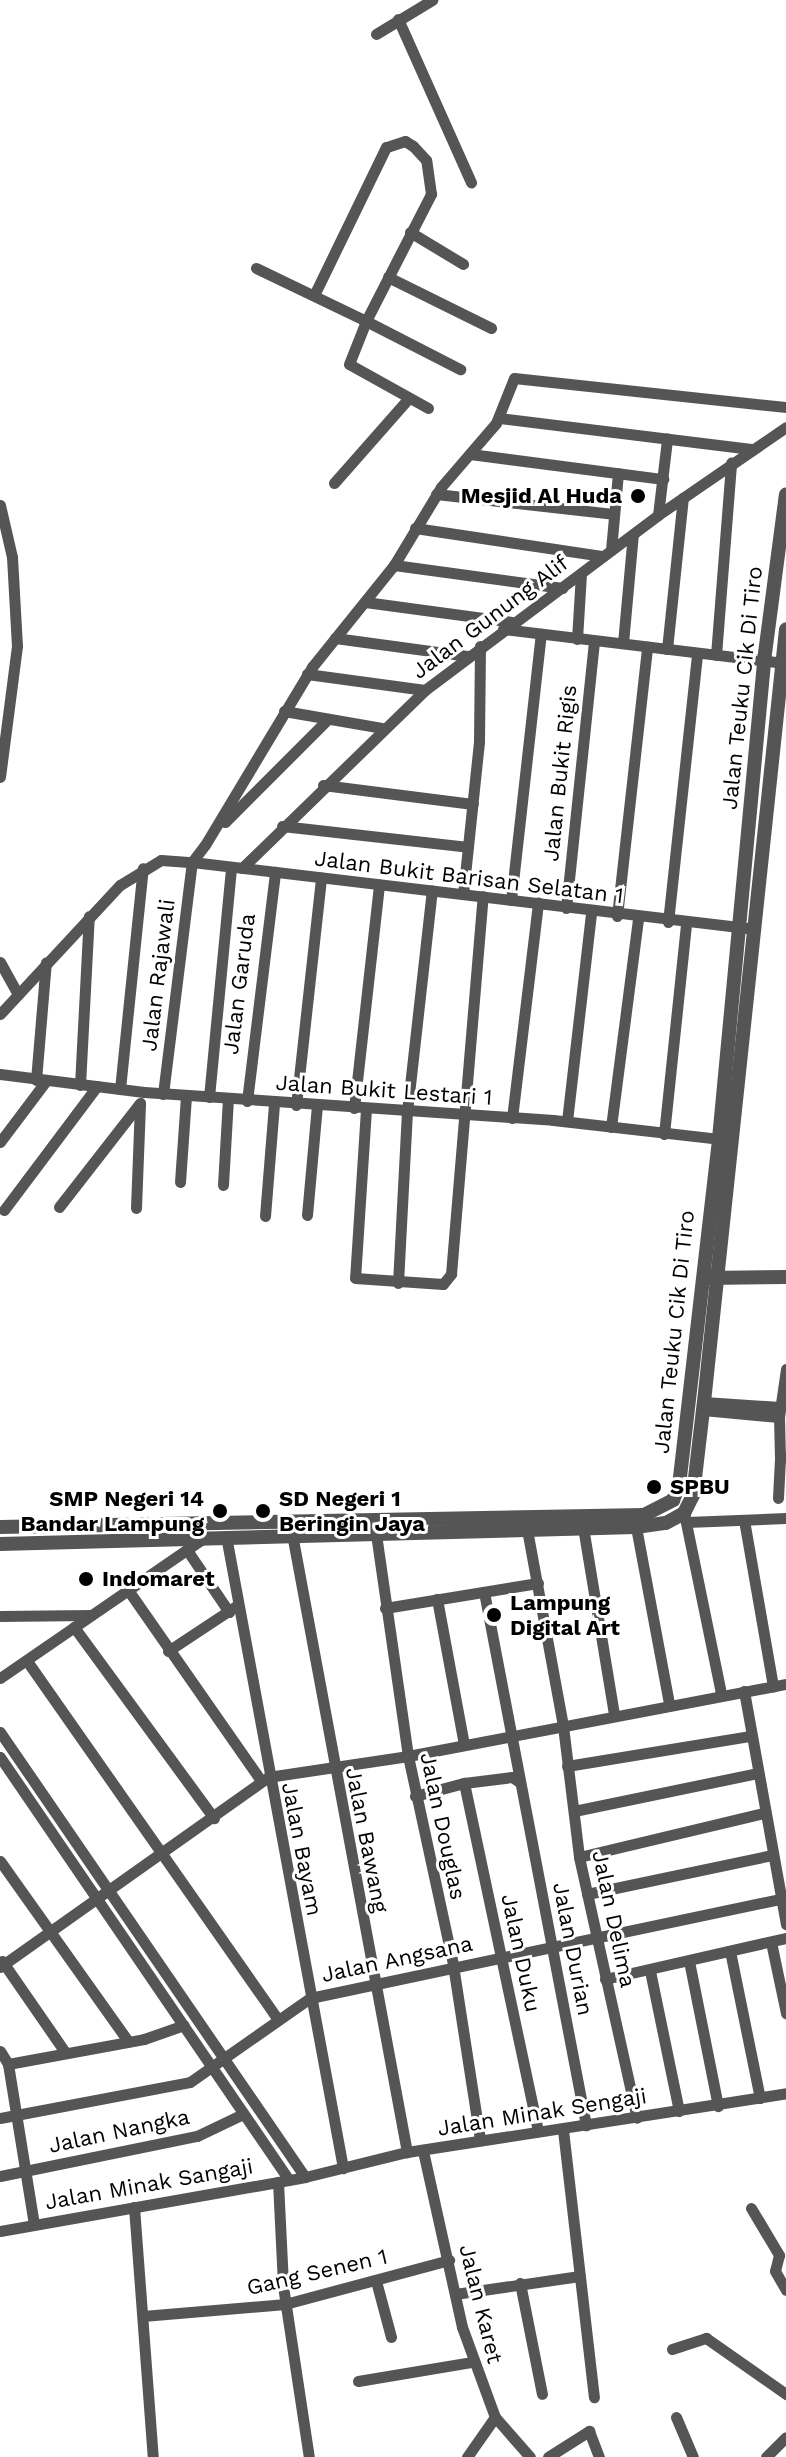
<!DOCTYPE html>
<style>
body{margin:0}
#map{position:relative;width:786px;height:2457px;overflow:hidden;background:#fff;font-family:"Work Sans",sans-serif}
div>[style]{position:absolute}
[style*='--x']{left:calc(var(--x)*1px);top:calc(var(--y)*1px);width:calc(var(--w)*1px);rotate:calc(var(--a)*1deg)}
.minor>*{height:11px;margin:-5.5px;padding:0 5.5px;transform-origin:5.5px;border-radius:5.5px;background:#555}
.tertiary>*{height:14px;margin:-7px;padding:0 7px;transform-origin:7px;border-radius:7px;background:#555}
.dots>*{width:22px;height:22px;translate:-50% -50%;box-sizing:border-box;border:4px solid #fff;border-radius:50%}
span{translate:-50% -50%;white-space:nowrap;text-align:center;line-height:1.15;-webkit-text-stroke:6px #fff;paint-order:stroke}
.poi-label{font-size:22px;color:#000;font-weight:700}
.right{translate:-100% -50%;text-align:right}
.left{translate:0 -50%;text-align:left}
.street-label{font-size:22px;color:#000}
</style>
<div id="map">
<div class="minor">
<div style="--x:398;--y:19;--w:179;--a:65.9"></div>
<div style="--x:376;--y:34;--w:66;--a:-31.3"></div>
<div style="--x:410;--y:232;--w:62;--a:31.1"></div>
<div style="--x:256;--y:268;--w:122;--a:25.7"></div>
<div style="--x:366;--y:321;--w:143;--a:-62.9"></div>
<div style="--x:431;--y:194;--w:34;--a:-98"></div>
<div style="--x:426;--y:160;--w:19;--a:-133"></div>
<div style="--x:413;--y:146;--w:9;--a:-148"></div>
<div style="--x:405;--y:141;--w:20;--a:162"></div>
<div style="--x:386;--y:147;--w:165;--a:115.9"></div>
<div style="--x:388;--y:277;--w:115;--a:26.3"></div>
<div style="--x:428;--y:408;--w:90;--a:-150.9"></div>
<div style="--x:349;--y:364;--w:46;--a:-68.4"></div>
<div style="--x:366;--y:321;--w:106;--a:27.1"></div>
<div style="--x:499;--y:418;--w:256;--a:7"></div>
<div style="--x:470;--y:454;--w:195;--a:7.4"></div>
<div style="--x:334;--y:483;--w:112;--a:-48.6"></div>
<div style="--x:436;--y:494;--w:178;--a:6.4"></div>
<div style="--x:0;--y:505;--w:53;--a:77"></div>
<div style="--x:12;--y:557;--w:89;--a:86.8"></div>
<div style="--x:17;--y:646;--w:132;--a:97.4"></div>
<div style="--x:658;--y:515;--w:77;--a:-83.2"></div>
<div style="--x:415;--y:528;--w:190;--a:8.5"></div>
<div style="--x:611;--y:550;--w:77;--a:-84.8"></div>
<div style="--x:394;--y:565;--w:170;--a:7.8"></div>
<div style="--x:365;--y:602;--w:148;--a:7.7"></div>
<div style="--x:503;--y:629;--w:281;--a:6.9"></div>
<div style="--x:335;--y:638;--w:135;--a:7.7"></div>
<div style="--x:577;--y:639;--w:65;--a:-86.5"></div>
<div style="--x:623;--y:643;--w:109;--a:-84.8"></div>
<div style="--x:667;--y:649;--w:152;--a:-84"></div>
<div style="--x:716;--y:655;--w:193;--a:-85.5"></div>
<div style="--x:307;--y:674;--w:119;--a:7.7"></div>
<div style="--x:284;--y:711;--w:99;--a:9.8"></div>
<div style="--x:323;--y:785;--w:151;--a:7.2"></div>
<div style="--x:225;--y:822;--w:144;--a:-45"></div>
<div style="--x:282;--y:826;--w:187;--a:6.4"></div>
<div style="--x:242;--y:868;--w:255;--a:-44.2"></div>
<div style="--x:425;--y:690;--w:291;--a:-36.9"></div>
<div style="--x:658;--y:515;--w:155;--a:-34.5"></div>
<div style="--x:463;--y:894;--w:153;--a:-84"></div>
<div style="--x:479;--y:742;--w:96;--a:-89.4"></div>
<div style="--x:511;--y:900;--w:268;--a:-83.6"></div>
<div style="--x:566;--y:908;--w:268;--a:-84"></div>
<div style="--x:617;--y:916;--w:271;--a:-83.6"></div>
<div style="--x:668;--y:922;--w:270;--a:-83.8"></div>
<div style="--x:0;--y:962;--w:37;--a:61"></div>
<div style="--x:0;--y:1014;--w:176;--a:-47.1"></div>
<div style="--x:120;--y:885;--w:48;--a:-31.4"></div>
<div style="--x:161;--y:860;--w:31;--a:4"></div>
<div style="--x:192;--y:862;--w:21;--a:-53"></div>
<div style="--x:205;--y:845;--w:208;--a:-59"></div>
<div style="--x:312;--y:667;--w:131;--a:-51.2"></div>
<div style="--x:394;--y:565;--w:91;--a:-58.9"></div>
<div style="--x:441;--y:487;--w:84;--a:-49.3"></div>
<div style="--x:496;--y:423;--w:48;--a:-68.2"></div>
<div style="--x:514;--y:378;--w:274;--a:6.1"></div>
<div style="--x:0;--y:1074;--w:145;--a:7.1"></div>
<div style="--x:144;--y:1092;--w:410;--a:3.9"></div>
<div style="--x:553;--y:1120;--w:167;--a:6.5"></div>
<div style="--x:36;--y:1080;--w:118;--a:-85.2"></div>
<div style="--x:80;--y:1085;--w:169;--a:-87"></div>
<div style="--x:120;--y:1089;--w:222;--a:-84.1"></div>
<div style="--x:163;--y:1094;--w:234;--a:-82.9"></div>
<div style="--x:192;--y:862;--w:559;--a:6.78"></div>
<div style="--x:209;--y:1097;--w:231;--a:-84.5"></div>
<div style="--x:247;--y:1101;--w:231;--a:-83"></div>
<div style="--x:296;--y:1105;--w:229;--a:-83.7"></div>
<div style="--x:354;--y:1108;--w:225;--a:-83.6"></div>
<div style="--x:366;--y:1109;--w:169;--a:93.7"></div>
<div style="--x:355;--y:1278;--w:88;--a:3.9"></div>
<div style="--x:443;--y:1284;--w:13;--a:-51"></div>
<div style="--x:451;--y:1274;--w:379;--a:-85.2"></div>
<div style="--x:512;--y:1118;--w:217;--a:-83.1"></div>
<div style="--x:567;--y:1121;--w:210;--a:-83.4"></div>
<div style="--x:611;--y:1127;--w:210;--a:-82.6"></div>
<div style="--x:664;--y:1134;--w:211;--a:-84"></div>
<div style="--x:0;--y:1142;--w:76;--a:-53"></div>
<div style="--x:180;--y:1182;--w:86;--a:-86"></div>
<div style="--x:223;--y:1185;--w:86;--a:-86.7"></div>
<div style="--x:59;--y:1207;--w:132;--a:-52.1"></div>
<div style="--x:136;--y:1208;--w:104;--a:-87.8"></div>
<div style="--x:4;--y:1210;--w:155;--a:-53.1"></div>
<div style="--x:307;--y:1215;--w:109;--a:-84.8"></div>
<div style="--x:265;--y:1216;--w:113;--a:-85.4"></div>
<div style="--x:398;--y:1283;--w:171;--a:-87"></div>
<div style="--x:407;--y:1112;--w:223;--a:-83.6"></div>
<div style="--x:786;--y:1369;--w:49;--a:98.3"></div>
<div style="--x:779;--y:1417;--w:41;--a:88.6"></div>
<div style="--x:780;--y:1458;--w:6;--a:-9"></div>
<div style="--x:704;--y:1402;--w:76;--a:3.8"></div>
<div style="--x:703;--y:1410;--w:76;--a:5.3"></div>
<div style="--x:778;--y:1498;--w:40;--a:-87.1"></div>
<div style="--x:684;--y:1513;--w:185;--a:78.4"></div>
<div style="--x:744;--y:1520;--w:169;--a:80.1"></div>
<div style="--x:687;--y:1522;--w:99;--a:-2.3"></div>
<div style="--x:526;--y:1524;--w:205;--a:79.6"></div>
<div style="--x:563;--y:1726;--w:132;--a:83"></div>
<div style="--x:579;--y:1857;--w:267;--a:77.5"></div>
<div style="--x:375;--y:1527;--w:231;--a:81.8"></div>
<div style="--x:408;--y:1756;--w:214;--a:77.8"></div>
<div style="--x:453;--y:1965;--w:177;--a:81.2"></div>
<div style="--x:583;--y:1527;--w:190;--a:80.6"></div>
<div style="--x:636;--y:1527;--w:180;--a:79.4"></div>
<div style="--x:292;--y:1534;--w:629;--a:79.46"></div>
<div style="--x:226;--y:1536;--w:643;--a:79.51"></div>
<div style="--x:187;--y:1550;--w:75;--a:55.9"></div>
<div style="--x:128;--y:1590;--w:233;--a:55.1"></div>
<div style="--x:484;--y:1592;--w:543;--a:79.17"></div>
<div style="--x:437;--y:1599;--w:147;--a:79.5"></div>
<div style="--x:385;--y:1608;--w:155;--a:-9.3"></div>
<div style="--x:0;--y:1616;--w:91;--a:-0.6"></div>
<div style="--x:74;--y:1627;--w:237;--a:53.8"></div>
<div style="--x:168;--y:1651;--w:82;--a:-33.5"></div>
<div style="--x:27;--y:1661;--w:438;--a:55"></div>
<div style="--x:0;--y:1678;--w:247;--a:-34.5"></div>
<div style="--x:744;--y:1691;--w:237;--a:79.8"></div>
<div style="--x:0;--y:1732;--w:539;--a:55.57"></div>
<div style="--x:0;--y:1757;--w:512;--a:55.66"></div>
<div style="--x:567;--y:1766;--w:186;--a:-9.3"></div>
<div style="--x:464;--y:1783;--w:356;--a:78"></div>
<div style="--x:415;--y:1796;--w:51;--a:-14.9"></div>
<div style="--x:464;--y:1783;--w:48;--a:-7.1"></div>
<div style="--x:512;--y:1777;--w:7;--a:34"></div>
<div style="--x:574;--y:1811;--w:187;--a:-11.7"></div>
<div style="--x:579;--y:1857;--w:190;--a:-13.4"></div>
<div style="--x:0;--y:1861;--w:221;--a:54.6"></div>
<div style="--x:587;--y:1894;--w:189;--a:-11.9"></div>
<div style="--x:771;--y:1942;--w:73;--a:78.1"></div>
<div style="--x:730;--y:1951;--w:150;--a:78.5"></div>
<div style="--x:2;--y:1961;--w:111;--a:55.3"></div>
<div style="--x:689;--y:1961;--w:148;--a:78.7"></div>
<div style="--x:0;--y:1967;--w:329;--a:-35.3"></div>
<div style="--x:268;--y:1777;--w:142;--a:-8.5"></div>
<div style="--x:408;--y:1756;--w:385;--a:-10.8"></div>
<div style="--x:650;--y:1971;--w:143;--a:78.3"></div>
<div style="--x:605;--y:1979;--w:186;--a:-12.8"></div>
<div style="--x:0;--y:2051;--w:15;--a:58"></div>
<div style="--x:8;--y:2064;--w:138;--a:-10.4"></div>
<div style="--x:144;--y:2039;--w:42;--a:-19.3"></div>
<div style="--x:8;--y:2064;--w:163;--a:80.8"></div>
<div style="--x:0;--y:2118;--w:193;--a:-10.7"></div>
<div style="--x:190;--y:2082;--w:146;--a:-35"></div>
<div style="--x:310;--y:1998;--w:481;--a:-11.9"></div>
<div style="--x:563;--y:2130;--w:269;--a:83.4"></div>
<div style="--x:423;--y:2151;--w:180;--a:77.5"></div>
<div style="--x:462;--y:2327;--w:96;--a:69.9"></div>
<div style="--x:495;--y:2417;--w:49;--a:125"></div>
<div style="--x:0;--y:2176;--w:201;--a:-11.5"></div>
<div style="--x:197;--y:2136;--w:51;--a:-25.6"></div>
<div style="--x:278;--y:2182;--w:104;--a:87.2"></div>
<div style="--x:283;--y:2286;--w:173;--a:81.4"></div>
<div style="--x:134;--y:2207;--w:251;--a:85.7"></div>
<div style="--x:751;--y:2208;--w:55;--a:59.2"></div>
<div style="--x:779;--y:2255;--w:16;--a:104"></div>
<div style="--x:775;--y:2271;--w:22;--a:60"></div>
<div style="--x:0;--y:2231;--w:310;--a:-10"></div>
<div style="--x:305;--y:2177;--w:105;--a:-13.8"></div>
<div style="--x:407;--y:2152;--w:384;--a:-8.8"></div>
<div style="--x:376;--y:2281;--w:58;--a:75"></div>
<div style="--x:520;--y:2283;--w:113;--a:78.8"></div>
<div style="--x:455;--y:2294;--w:126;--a:-8.2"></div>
<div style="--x:143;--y:2316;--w:143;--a:-4.8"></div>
<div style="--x:285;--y:2304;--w:170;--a:-15"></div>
<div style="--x:672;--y:2349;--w:36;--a:-18"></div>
<div style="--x:706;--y:2338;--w:98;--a:35"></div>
<div style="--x:358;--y:2381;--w:116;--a:-9.5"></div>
<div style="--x:495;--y:2417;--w:53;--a:48.8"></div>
<div style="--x:676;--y:2417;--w:43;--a:67"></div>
<div style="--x:548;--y:2457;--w:49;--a:-32.4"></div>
<div style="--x:589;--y:2431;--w:28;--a:69"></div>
<div style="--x:766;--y:2457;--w:28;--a:-45"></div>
</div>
<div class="tertiary">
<div style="--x:706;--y:1278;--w:80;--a:-0.7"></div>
<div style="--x:0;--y:1527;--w:644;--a:-1.07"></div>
<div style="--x:644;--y:1515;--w:33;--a:-27"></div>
<div style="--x:673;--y:1500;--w:15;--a:-67"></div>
<div style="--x:679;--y:1486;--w:349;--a:-83.4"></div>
<div style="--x:719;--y:1139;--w:480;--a:-84.6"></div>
<div style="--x:764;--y:661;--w:168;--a:-82.5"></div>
<div style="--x:0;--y:1544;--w:636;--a:-1.53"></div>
<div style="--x:636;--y:1527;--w:30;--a:-8"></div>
<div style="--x:666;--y:1523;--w:21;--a:-29"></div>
<div style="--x:684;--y:1513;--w:20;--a:-63"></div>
<div style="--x:693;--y:1495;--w:94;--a:-83.3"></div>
<div style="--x:704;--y:1402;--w:777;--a:-83.94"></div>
</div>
<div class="dots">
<div style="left:638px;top:496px;background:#000"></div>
<div style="left:654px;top:1487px;background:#000"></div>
<div style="left:220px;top:1511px;background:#000"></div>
<div style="left:263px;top:1511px;background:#000"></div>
<div style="left:86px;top:1579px;background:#000"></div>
<div style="left:494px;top:1615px;background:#000"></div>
</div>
<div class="poi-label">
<span class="right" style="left:622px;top:496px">Mesjid Al Huda</span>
<span class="left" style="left:670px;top:1487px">SPBU</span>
<span class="right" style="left:204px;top:1511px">SMP Negeri 14<br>Bandar Lampung</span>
<span class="left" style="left:279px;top:1511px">SD Negeri 1<br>Beringin Jaya</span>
<span class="left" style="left:102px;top:1579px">Indomaret</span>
<span class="left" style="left:510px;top:1615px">Lampung<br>Digital Art</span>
</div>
<div class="street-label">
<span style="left:490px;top:617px;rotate:-37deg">Jalan Gunung Alif</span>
<span style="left:742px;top:688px;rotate:-84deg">Jalan Teuku Cik Di Tiro</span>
<span style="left:560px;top:773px;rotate:-84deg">Jalan Bukit Rigis</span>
<span style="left:469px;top:877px;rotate:7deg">Jalan Bukit Barisan Selatan 1</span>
<span style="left:158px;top:975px;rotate:-83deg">Jalan Rajawali</span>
<span style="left:239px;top:984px;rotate:-83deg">Jalan Garuda</span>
<span style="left:384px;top:1090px;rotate:4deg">Jalan Bukit Lestari 1</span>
<span style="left:674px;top:1332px;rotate:-84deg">Jalan Teuku Cik Di Tiro</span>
<span style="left:443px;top:1826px;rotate:78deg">Jalan Douglas</span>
<span style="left:367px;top:1840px;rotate:79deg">Jalan Bawang</span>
<span style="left:302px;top:1849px;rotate:79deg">Jalan Bayam</span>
<span style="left:614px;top:1919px;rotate:78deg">Jalan Delima</span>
<span style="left:573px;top:1949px;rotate:79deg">Jalan Durian</span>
<span style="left:521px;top:1953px;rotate:78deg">Jalan Duku</span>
<span style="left:397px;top:1959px;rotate:-12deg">Jalan Angsana</span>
<span style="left:542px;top:2112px;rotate:-9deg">Jalan Minak Sengaji</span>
<span style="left:119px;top:2131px;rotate:-12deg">Jalan Nangka</span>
<span style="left:149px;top:2184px;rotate:-10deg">Jalan Minak Sangaji</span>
<span style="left:317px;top:2272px;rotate:-13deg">Gang Senen 1</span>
<span style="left:481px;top:2304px;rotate:76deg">Jalan Karet</span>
</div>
</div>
